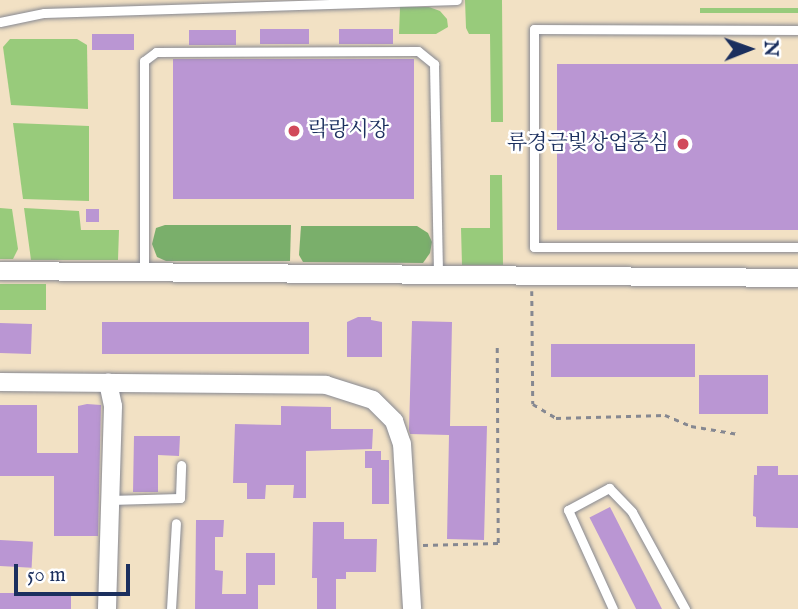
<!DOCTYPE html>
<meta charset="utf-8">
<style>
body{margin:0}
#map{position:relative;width:798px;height:609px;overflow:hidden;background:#f2e1c4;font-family:"IM FELL English","Noto Serif KR",serif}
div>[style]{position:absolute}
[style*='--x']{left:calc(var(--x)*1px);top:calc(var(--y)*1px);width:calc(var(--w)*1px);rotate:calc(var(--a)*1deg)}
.green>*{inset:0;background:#98cb7b;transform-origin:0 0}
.forest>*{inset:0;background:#7aaf6b}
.building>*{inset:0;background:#ba96d3;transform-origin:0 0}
.path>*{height:2.5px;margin-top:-1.25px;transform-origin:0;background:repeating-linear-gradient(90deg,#868891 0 5px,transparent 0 10px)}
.roads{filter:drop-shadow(0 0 2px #868891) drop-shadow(0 0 2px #868891)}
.service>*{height:9px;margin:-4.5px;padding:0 4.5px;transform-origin:4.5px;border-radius:4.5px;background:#fff}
.minor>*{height:18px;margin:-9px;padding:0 9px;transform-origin:9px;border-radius:9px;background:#fff}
.dots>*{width:19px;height:19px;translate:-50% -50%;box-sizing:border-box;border:4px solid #fff;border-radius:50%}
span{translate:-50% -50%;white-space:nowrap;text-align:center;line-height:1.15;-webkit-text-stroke:5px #fff;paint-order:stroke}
.poi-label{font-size:21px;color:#1b2f5e}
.left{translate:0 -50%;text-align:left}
.right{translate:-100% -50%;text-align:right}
.north{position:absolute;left:714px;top:14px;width:70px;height:70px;-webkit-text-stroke:5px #fff;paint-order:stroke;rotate:89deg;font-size:19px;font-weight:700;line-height:28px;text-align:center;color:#1b2f5e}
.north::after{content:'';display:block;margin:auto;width:24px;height:32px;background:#1b2f5e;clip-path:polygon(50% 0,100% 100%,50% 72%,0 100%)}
.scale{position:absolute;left:14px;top:564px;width:116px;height:32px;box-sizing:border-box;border:4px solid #1b2f5e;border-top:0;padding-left:9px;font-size:21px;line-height:24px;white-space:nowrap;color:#1b2f5e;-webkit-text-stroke:5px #fff;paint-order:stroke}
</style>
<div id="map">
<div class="green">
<div style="clip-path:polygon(465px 0,502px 0,503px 122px,491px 122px,490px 34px,469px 34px,466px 28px)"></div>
<div style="clip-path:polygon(400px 7px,429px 7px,440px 11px,447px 19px,448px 27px,436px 34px,399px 34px)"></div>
<div style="left:700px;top:8px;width:98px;height:5px"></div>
<div style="clip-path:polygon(10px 39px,77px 39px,87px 45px,88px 109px,11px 105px,3px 47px)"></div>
<div style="clip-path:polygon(13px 123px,89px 126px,89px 201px,23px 199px)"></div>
<div style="clip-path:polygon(490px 175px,502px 175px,503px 265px,462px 265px,461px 228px,490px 228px)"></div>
<div style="clip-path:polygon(0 208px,12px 209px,18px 249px,13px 259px,0 259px)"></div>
<div style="clip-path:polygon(24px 208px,79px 211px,81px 230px,119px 230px,118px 260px,31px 260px)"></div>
<div style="left:0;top:284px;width:46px;height:26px"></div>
</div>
<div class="forest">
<div style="clip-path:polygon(165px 225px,291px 225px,290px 261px,166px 261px,157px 257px,152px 244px,156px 228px)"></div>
<div style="clip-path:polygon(301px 226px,417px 226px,428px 233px,432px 242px,430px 253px,423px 263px,303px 262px,299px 255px)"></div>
</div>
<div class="building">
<div style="left:309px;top:29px;width:15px;height:49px;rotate:90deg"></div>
<div style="left:393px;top:29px;width:15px;height:54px;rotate:90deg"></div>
<div style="left:189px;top:30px;width:47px;height:15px"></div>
<div style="left:92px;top:34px;width:42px;height:16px"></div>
<div style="left:173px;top:59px;width:241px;height:140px"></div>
<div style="left:798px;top:64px;width:166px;height:241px;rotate:90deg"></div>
<div style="left:86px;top:209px;width:13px;height:13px"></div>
<div style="clip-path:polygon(358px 317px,371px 317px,371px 320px,382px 322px,382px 357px,347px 357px,347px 322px)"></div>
<div style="clip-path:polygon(412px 321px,452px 322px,450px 426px,487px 426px,484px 540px,447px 539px,449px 435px,410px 434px,409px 430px)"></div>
<div style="left:102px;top:322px;width:207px;height:32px"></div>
<div style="left:0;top:323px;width:32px;height:30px;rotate:2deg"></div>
<div style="left:551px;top:344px;width:144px;height:33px"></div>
<div style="left:699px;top:375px;width:69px;height:39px"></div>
<div style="clip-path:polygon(87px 404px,101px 405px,98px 536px,54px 536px,54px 476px,0 476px,0 405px,37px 405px,37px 453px,78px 453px,78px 406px)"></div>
<div style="clip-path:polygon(281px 406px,331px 407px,331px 429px,373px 429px,372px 449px,306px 451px,306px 498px,293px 498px,294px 485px,266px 485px,265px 499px,247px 499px,247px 483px,233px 483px,235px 424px,281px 425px)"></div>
<div style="clip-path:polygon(134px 436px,180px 436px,179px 456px,158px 455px,158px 492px,133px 492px)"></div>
<div style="clip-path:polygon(365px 451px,381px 451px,381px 460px,389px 460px,389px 504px,372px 504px,372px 468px,365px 468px)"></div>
<div style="clip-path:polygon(757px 466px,778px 466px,778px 475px,798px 475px,798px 528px,756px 527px,756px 517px,753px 516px,754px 475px,757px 475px)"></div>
<div style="left:610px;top:507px;width:115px;height:23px;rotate:63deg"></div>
<div style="clip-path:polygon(196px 520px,224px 520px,223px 537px,215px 537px,215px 570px,223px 571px,222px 594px,246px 594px,246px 553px,275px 553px,275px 585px,258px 585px,258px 609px,195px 609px)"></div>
<div style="clip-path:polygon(313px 522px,344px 522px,344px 539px,377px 539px,376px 572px,346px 572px,346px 579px,336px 579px,336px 609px,317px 609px,317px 578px,312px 578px)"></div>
<div style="left:0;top:540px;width:33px;height:26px;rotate:3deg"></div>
<div style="left:0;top:593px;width:71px;height:16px"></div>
</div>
<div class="path">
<div style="--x:532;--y:291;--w:113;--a:89.5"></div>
<div style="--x:533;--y:404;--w:27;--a:31"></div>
<div style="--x:556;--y:418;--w:109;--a:-1.6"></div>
<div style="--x:665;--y:415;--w:28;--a:23"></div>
<div style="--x:691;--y:426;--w:48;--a:9.7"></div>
<div style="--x:423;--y:545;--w:75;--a:-1.5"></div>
<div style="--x:498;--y:543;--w:200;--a:-90.3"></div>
</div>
<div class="roads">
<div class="service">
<div style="--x:0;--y:22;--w:45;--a:-11.6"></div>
<div style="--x:44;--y:13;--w:413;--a:-1.8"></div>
<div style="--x:798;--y:30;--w:264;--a:-179.8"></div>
<div style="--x:534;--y:29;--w:218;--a:90"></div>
<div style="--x:534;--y:247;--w:264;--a:0"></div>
<div style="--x:144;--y:272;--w:211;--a:-90"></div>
<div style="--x:144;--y:61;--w:15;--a:-37"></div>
<div style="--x:156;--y:52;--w:262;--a:-0.2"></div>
<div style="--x:418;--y:51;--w:21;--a:39"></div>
<div style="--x:434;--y:64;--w:212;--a:88.9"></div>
<div style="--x:110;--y:500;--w:70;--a:-1.6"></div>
<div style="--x:180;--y:498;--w:33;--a:-88"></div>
<div style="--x:171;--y:609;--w:86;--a:-86.7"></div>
<div style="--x:613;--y:609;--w:109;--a:-114.4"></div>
<div style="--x:568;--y:510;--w:47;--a:-28.2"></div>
<div style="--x:609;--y:488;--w:33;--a:46"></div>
<div style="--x:632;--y:512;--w:111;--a:61.3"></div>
</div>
<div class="minor">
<div style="--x:0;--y:271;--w:798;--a:0.5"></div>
<div style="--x:0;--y:382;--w:326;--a:0.5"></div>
<div style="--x:326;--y:385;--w:49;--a:17.7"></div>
<div style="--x:373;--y:400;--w:30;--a:45"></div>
<div style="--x:394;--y:421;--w:24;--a:71"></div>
<div style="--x:402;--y:444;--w:165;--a:86.5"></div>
<div style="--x:107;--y:609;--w:203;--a:-88.3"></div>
<div style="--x:113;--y:406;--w:24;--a:-102"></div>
</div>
</div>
<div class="dots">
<div style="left:294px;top:131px;background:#d1495b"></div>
<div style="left:683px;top:144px;background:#d1495b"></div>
</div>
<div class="poi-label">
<span class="left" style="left:308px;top:131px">락랑시장</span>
<span class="right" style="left:669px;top:144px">류경금빛상업중심</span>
</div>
<div class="north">N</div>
<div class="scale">50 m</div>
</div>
